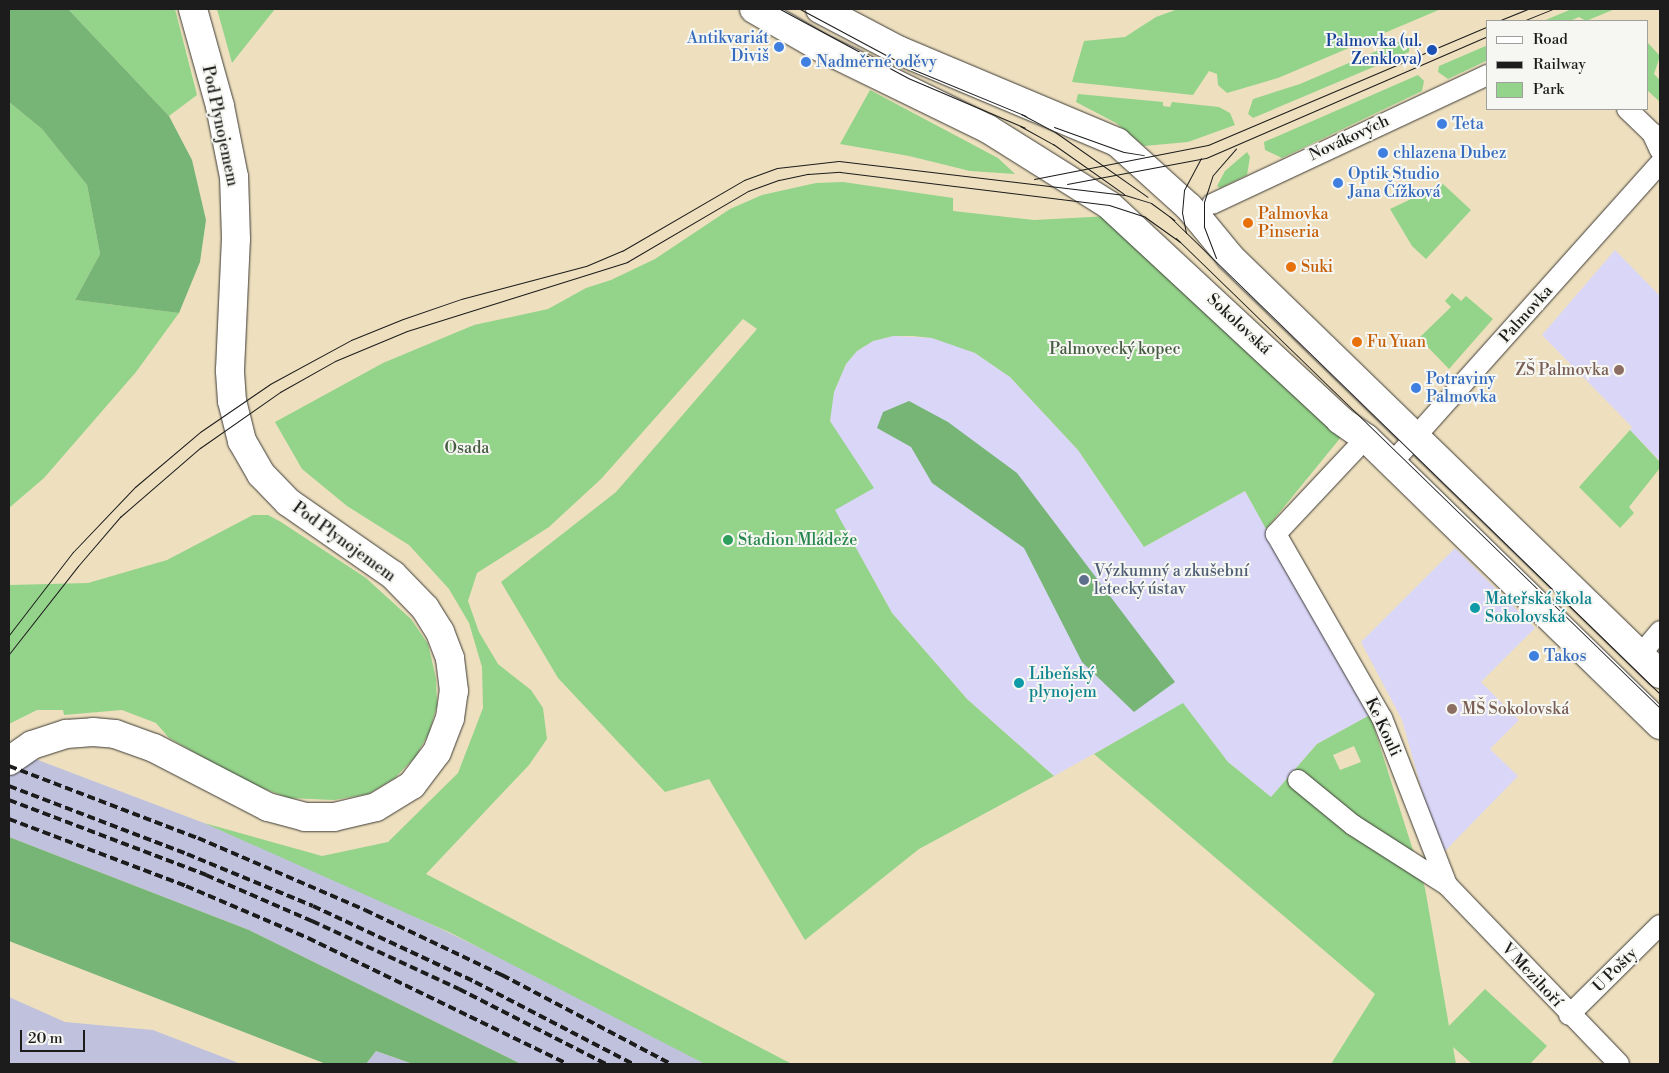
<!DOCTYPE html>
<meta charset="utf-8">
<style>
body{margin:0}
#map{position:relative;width:1669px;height:1073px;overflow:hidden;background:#eee0bf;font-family:"Libre Bodoni",serif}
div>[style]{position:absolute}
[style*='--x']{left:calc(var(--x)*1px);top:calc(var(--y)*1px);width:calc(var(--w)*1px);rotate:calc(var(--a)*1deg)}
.built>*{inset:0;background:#dad6f7}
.industrial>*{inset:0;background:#c0c2dd}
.green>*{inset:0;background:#94d38a}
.forest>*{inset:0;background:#77b576}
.roads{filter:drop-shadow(0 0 1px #3c3934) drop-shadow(0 0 1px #3c3934)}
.street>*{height:20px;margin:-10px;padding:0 10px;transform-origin:10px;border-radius:10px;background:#fff}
.secondary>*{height:28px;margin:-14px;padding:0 14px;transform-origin:14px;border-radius:14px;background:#fff}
.tram>*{height:1px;margin:-0.5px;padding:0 0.5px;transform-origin:0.5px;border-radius:0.5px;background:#1c1c1c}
.rail>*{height:4px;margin-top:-2px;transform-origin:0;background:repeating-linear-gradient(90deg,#1c1c1c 0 8px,transparent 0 12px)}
.dots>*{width:14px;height:14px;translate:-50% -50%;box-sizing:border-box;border:2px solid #f6f6f2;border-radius:50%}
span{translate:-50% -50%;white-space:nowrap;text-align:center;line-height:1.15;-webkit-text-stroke:4px #f6f6f2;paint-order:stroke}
.shop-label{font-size:16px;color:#366cbe}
.right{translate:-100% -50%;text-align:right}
.left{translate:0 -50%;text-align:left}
.transit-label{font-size:16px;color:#164399}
.street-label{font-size:16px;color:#1c1c1c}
.food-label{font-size:16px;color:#c56008}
.park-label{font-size:16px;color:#465c42}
.education-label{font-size:16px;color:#785e54}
.leisure-label{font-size:16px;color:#27864d}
.service-label{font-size:16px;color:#4e5e75}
.culture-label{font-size:16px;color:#0d838f}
.frame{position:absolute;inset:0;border:10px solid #1c1c1c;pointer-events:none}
.legend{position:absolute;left:1486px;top:20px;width:162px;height:90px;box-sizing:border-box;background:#f6f6f2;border:1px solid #9f9f9c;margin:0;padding:6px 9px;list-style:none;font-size:15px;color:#1c1c1c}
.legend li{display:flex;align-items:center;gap:10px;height:25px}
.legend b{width:25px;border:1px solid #9f9f9c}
.scale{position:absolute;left:20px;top:1030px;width:65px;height:22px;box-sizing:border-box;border:2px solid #1c1c1c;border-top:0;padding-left:6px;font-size:15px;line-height:18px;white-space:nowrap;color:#1c1c1c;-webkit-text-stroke:4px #f6f6f2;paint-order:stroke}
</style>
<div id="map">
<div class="built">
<div style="clip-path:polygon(1615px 250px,1660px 296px,1660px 461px,1630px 430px,1632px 427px,1542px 335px)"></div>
<div style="clip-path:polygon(893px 336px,932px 338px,955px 345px,975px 353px,1010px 377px,1078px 450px,1144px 547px,1245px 491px,1370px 715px,1317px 744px,1271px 797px,1228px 762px,1183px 704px,1054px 776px,967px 699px,892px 613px,834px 509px,830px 413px,834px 392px,846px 364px,857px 351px,873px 341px)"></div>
<div style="clip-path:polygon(1455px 548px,1535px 628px,1481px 682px,1519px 720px,1490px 749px,1518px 776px,1445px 851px,1432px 826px,1402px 720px,1361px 642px)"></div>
</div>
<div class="industrial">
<div style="clip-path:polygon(9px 749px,204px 823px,371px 895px,569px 991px,705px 1064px,521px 1064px,249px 930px,9px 837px)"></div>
<div style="clip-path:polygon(9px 997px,65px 1022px,153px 1030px,241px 1064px,9px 1064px)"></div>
<div style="clip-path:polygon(376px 1051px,413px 1064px,366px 1064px)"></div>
</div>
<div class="green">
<div style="clip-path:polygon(68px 9px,175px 9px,197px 95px,169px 116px)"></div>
<div style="clip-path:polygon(217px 9px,275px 9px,232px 63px)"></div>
<div style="clip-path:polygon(1178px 9px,1441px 9px,1278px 78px,1227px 93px,1218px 85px,1217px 74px,1209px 71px,1193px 95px,1072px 82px,1084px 41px,1125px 37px,1156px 17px)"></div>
<div style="clip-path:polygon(1572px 9px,1615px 9px,1586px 21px,1579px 17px,1570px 21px,1543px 21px)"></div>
<div style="clip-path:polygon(1400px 41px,1409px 44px,1409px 52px,1253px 118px,1248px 114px,1253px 99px,1300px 84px)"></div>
<div style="clip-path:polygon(1648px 43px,1660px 56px,1654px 74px,1660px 80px,1660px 102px,1648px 91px)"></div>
<div style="clip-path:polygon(1488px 45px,1488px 60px,1448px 79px,1438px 72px,1439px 66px)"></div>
<div style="clip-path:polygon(1418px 75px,1424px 81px,1422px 91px,1282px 158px,1265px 150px,1264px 142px)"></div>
<div style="clip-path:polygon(870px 90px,998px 158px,1015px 174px,970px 171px,909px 156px,840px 144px)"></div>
<div style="clip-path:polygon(1078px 94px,1163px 102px,1163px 106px,1170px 107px,1172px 102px,1219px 107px,1230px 113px,1235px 125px,1188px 142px,1144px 146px,1116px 123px,1076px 102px)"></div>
<div style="clip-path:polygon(9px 102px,42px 129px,87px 185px,100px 254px,75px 300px,179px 313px,136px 372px,44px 478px,9px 508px)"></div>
<div style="clip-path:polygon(1247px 152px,1250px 157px,1247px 175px,1220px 188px,1217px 186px,1225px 171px)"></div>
<div style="clip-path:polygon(843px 182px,953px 198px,953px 211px,1034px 220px,1110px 216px,1346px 431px,1266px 529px,1245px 491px,1144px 547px,1078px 450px,1010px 377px,975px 353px,932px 338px,913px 336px,893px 336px,873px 341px,857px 351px,846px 364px,834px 392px,830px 421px,874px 488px,835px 510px,892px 613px,967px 699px,1054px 776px,919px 849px,805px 940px,709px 779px,665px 792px,558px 678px,501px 582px,616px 492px,757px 329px,743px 319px,601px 479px,549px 527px,477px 573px,468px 601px,479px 632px,498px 664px,531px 690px,543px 708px,547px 739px,529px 765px,426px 874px,792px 1064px,705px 1064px,451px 933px,204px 823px,322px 856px,388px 842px,458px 773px,483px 708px,482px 667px,469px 623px,449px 589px,409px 545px,347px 506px,302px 469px,275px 422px,383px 363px,474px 325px,548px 309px,586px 288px,611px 280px,655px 259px,730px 209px,762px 195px,816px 183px)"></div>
<div style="clip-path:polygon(1443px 184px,1471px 210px,1426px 259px,1412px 246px,1390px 209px)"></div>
<div style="clip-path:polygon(1452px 293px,1461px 301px,1466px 296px,1493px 319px,1449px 369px,1419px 338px,1451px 307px,1445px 301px)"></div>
<div style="clip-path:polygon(1630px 430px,1660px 462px,1660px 468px,1629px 507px,1634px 513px,1620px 528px,1579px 487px)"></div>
<div style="clip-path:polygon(253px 515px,268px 515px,281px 522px,366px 578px,411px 619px,428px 644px,436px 678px,437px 705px,429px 733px,416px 756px,395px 778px,368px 794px,334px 800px,289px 798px,247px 782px,169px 738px,156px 723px,122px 710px,64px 715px,63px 710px,37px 710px,9px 724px,9px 585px,88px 583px,167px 560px)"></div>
<div style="clip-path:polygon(evenodd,1183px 703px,1228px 762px,1271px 797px,1317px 744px,1370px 715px,1425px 888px,1449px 1026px,1485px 989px,1547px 1046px,1530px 1064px,1472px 1064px,1453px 1047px,1456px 1064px,1331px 1064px,1375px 994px,1094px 754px,1183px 703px,1354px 746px,1361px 762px,1340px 770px,1333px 755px,1354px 746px)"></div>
</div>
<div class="forest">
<div style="clip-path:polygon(9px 9px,68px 9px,169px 116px,192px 160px,206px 220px,200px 262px,179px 313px,75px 300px,100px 254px,87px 185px,42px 129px,9px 102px)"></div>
<div style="clip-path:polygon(909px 401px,948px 422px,1017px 473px,1175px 682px,1134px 712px,1082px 662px,1024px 548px,932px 483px,911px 447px,877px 428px,883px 412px)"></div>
<div style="clip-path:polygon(9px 837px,249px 930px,521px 1064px,413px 1064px,376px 1051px,366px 1064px,326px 1064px,9px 941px)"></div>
</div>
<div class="roads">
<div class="street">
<div style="--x:1627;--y:109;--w:35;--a:44"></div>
<div style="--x:1652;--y:133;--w:19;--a:65"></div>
<div style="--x:1212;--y:204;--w:305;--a:-25.1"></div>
<div style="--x:1366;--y:438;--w:132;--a:133.2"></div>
<div style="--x:1276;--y:534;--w:212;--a:60.1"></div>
<div style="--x:1382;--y:718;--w:179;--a:68.7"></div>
<div style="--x:1392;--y:463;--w:402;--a:-48.2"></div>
<div style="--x:1641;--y:654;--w:30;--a:-50"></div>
<div style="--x:1298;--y:780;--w:71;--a:39.3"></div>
<div style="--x:1353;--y:825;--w:112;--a:32.6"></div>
<div style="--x:1447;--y:885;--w:248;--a:46.1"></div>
<div style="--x:1569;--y:1015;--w:128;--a:-44.7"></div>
</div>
<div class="secondary">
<div style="--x:754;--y:9;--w:76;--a:29.9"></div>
<div style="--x:820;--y:47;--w:187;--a:26"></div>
<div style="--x:988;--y:129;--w:143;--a:32.1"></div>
<div style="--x:1109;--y:205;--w:316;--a:42.9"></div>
<div style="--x:1340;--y:420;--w:32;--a:35"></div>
<div style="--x:1366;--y:438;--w:411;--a:44.3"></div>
<div style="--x:820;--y:9;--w:88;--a:27.7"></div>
<div style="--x:898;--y:50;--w:238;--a:22.8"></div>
<div style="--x:1117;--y:142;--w:97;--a:42.1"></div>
<div style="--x:1189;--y:207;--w:65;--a:50.6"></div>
<div style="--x:1230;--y:257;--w:599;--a:44.12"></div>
<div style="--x:9;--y:761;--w:28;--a:-35"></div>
<div style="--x:32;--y:745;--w:36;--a:-18"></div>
<div style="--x:66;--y:734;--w:27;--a:-4"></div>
<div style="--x:93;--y:732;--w:22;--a:5"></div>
<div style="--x:115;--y:734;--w:41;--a:19.7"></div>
<div style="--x:154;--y:748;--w:128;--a:27.4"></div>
<div style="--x:268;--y:807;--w:38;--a:15"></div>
<div style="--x:305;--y:817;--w:29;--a:0"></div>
<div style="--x:334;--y:817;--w:43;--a:-13.4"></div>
<div style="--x:376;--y:807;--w:42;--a:-31.4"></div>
<div style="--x:412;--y:785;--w:41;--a:-52.9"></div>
<div style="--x:437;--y:752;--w:36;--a:-69"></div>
<div style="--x:450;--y:718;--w:27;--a:-82"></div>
<div style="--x:454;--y:691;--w:33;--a:-97"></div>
<div style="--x:450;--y:658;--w:28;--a:-111"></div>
<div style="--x:440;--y:632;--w:28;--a:-122"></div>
<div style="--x:425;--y:608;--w:46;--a:-134.1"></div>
<div style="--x:393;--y:575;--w:128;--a:-145.2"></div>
<div style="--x:288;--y:502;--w:39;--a:-134"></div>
<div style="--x:261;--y:474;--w:38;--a:-120"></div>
<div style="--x:242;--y:441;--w:41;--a:-104"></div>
<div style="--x:232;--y:401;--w:31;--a:-94"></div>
<div style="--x:230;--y:370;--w:131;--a:-87.4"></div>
<div style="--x:236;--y:239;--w:62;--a:-91.8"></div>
<div style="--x:234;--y:177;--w:72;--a:-101.2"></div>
<div style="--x:220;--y:106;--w:101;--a:-105.6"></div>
</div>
</div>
<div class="tram">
<div style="--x:780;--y:9;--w:145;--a:28.3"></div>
<div style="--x:908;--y:78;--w:127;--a:23.1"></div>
<div style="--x:800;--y:9;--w:127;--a:28.2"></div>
<div style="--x:912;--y:69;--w:123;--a:22.4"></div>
<div style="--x:1498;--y:21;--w:32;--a:-22"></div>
<div style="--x:1523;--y:21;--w:31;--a:-22"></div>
<div style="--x:1021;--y:114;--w:38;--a:28"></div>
<div style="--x:1055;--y:132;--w:113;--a:35"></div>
<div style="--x:1020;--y:126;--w:38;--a:29"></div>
<div style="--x:1053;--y:144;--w:87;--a:35.2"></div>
<div style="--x:1054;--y:127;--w:74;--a:19.7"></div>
<div style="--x:1124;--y:152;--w:20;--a:9"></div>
<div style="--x:1034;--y:179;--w:177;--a:-11.1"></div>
<div style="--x:1208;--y:145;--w:304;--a:-23"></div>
<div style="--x:1067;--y:184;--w:141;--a:-10.6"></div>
<div style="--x:1206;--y:158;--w:307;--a:-23.4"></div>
<div style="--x:1169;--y:216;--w:685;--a:44.23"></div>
<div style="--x:1186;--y:233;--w:20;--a:-101"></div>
<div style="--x:1182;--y:213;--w:23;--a:-85"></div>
<div style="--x:1184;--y:190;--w:36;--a:-62"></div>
<div style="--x:1176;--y:238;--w:675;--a:44.16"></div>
<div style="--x:1216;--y:258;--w:34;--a:-111"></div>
<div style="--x:1204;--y:226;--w:24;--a:-90"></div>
<div style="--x:1204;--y:202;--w:28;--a:-72"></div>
<div style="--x:1213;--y:175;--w:35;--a:-49"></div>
<div style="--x:9;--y:635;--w:105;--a:-52.4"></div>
<div style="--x:73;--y:552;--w:90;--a:-46.4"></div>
<div style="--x:135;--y:487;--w:85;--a:-40.2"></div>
<div style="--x:200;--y:432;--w:85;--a:-34.4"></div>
<div style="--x:270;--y:384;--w:92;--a:-28.5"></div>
<div style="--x:351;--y:340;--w:56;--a:-22"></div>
<div style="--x:403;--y:319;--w:61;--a:-19"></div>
<div style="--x:461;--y:299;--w:129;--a:-14.8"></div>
<div style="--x:586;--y:266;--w:39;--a:-23"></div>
<div style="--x:622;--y:251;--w:141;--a:-30.2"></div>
<div style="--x:744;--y:180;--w:35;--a:-20"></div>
<div style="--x:777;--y:168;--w:62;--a:-6.4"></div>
<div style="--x:839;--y:161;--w:288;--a:6.8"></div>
<div style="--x:1125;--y:195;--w:27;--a:17"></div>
<div style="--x:1151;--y:203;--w:29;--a:36"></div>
<div style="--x:9;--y:654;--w:112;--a:-51.9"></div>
<div style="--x:78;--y:566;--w:65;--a:-49.4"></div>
<div style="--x:120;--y:517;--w:106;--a:-40.8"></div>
<div style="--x:200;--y:448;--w:98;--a:-35"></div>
<div style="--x:280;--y:392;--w:63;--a:-29.4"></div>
<div style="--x:335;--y:361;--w:78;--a:-22.6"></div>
<div style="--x:407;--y:331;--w:231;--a:-17.4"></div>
<div style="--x:627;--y:262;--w:140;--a:-30.4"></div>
<div style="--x:748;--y:191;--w:33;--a:-20"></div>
<div style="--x:779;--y:180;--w:30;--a:-12"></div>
<div style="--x:808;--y:174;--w:32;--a:-4"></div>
<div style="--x:840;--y:172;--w:271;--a:7"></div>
<div style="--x:1109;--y:205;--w:38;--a:18"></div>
<div style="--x:1145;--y:217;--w:43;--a:35.5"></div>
</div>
<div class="rail">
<div style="--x:9;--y:766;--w:202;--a:20.9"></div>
<div style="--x:198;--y:838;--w:182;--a:23.3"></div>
<div style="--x:365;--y:910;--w:152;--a:25.4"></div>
<div style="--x:502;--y:975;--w:191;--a:27.8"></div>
<div style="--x:9;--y:786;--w:191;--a:20.9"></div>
<div style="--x:187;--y:854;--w:136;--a:22.4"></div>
<div style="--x:313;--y:906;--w:179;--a:25.1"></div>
<div style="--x:475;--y:982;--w:178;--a:27.4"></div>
<div style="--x:9;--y:800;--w:211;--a:20.8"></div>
<div style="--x:206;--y:875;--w:116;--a:23.5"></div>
<div style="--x:312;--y:921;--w:162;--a:24.8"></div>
<div style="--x:459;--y:989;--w:165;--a:27"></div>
<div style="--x:9;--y:819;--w:189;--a:20.7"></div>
<div style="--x:186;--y:886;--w:133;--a:23.1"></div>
<div style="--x:308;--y:938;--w:288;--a:25.9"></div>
</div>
<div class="dots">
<div style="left:779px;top:47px;background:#3f7fe0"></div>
<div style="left:1432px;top:50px;background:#1a4fb4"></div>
<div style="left:806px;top:62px;background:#3f7fe0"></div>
<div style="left:1442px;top:124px;background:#3f7fe0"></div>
<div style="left:1383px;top:153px;background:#3f7fe0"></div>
<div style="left:1338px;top:183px;background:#3f7fe0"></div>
<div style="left:1248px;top:223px;background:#e8710a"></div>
<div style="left:1291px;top:267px;background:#e8710a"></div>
<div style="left:1357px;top:342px;background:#e8710a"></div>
<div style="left:1619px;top:370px;background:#8d6e63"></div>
<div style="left:1416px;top:388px;background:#3f7fe0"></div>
<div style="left:728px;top:540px;background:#2e9e5b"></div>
<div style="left:1084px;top:580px;background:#5c6f8a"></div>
<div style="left:1475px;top:608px;background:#0f9aa8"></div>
<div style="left:1534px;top:656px;background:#3f7fe0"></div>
<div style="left:1019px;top:683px;background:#0f9aa8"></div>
<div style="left:1452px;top:709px;background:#8d6e63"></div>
</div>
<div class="shop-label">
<span class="right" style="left:769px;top:47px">Antikvariát<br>Diviš</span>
<span class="left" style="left:816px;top:62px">Nadměrné oděvy</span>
<span class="left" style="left:1452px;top:124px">Teta</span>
<span class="left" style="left:1393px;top:153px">chlazena Dubez</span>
<span class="left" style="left:1348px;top:183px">Optik Studio<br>Jana Čížková</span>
<span class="left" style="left:1426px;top:388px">Potraviny<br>Palmovka</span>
<span class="left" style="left:1544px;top:656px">Takos</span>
</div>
<div class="transit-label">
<span class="right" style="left:1422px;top:50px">Palmovka (ul.<br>Zenklova)</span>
</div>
<div class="street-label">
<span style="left:220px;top:126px;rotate:78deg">Pod Plynojemem</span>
<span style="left:1349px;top:138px;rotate:-25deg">Novákových</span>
<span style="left:1526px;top:314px;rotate:-48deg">Palmovka</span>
<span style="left:1239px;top:324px;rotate:43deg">Sokolovská</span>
<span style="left:344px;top:542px;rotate:36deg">Pod Plynojemem</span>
<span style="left:1383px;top:727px;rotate:65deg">Ke Kouli</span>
<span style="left:1615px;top:970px;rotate:-45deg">U Pošty</span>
<span style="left:1532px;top:975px;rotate:47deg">V Mezihoří</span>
</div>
<div class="food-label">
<span class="left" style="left:1258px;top:223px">Palmovka<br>Pinseria</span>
<span class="left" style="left:1301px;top:267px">Suki</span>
<span class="left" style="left:1367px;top:342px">Fu Yuan</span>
</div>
<div class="park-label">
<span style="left:1115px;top:349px">Palmovecký kopec</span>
<span style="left:467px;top:448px">Osada</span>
</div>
<div class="education-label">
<span class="right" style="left:1609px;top:370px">ZŠ Palmovka</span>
<span class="left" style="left:1462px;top:709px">MŠ Sokolovská</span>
</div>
<div class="leisure-label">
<span class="left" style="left:738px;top:540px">Stadion Mládeže</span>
</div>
<div class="service-label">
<span class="left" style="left:1094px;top:580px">Výzkumný a zkušební<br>letecký ústav</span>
</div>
<div class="culture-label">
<span class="left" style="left:1485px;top:608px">Mateřská škola<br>Sokolovská</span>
<span class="left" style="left:1029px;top:683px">Libeňský<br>plynojem</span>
</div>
<div class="frame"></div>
<ul class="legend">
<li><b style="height:6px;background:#fff"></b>Road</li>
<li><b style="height:6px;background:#1c1c1c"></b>Railway</li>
<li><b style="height:14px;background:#94d38a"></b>Park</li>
</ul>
<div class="scale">20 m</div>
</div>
